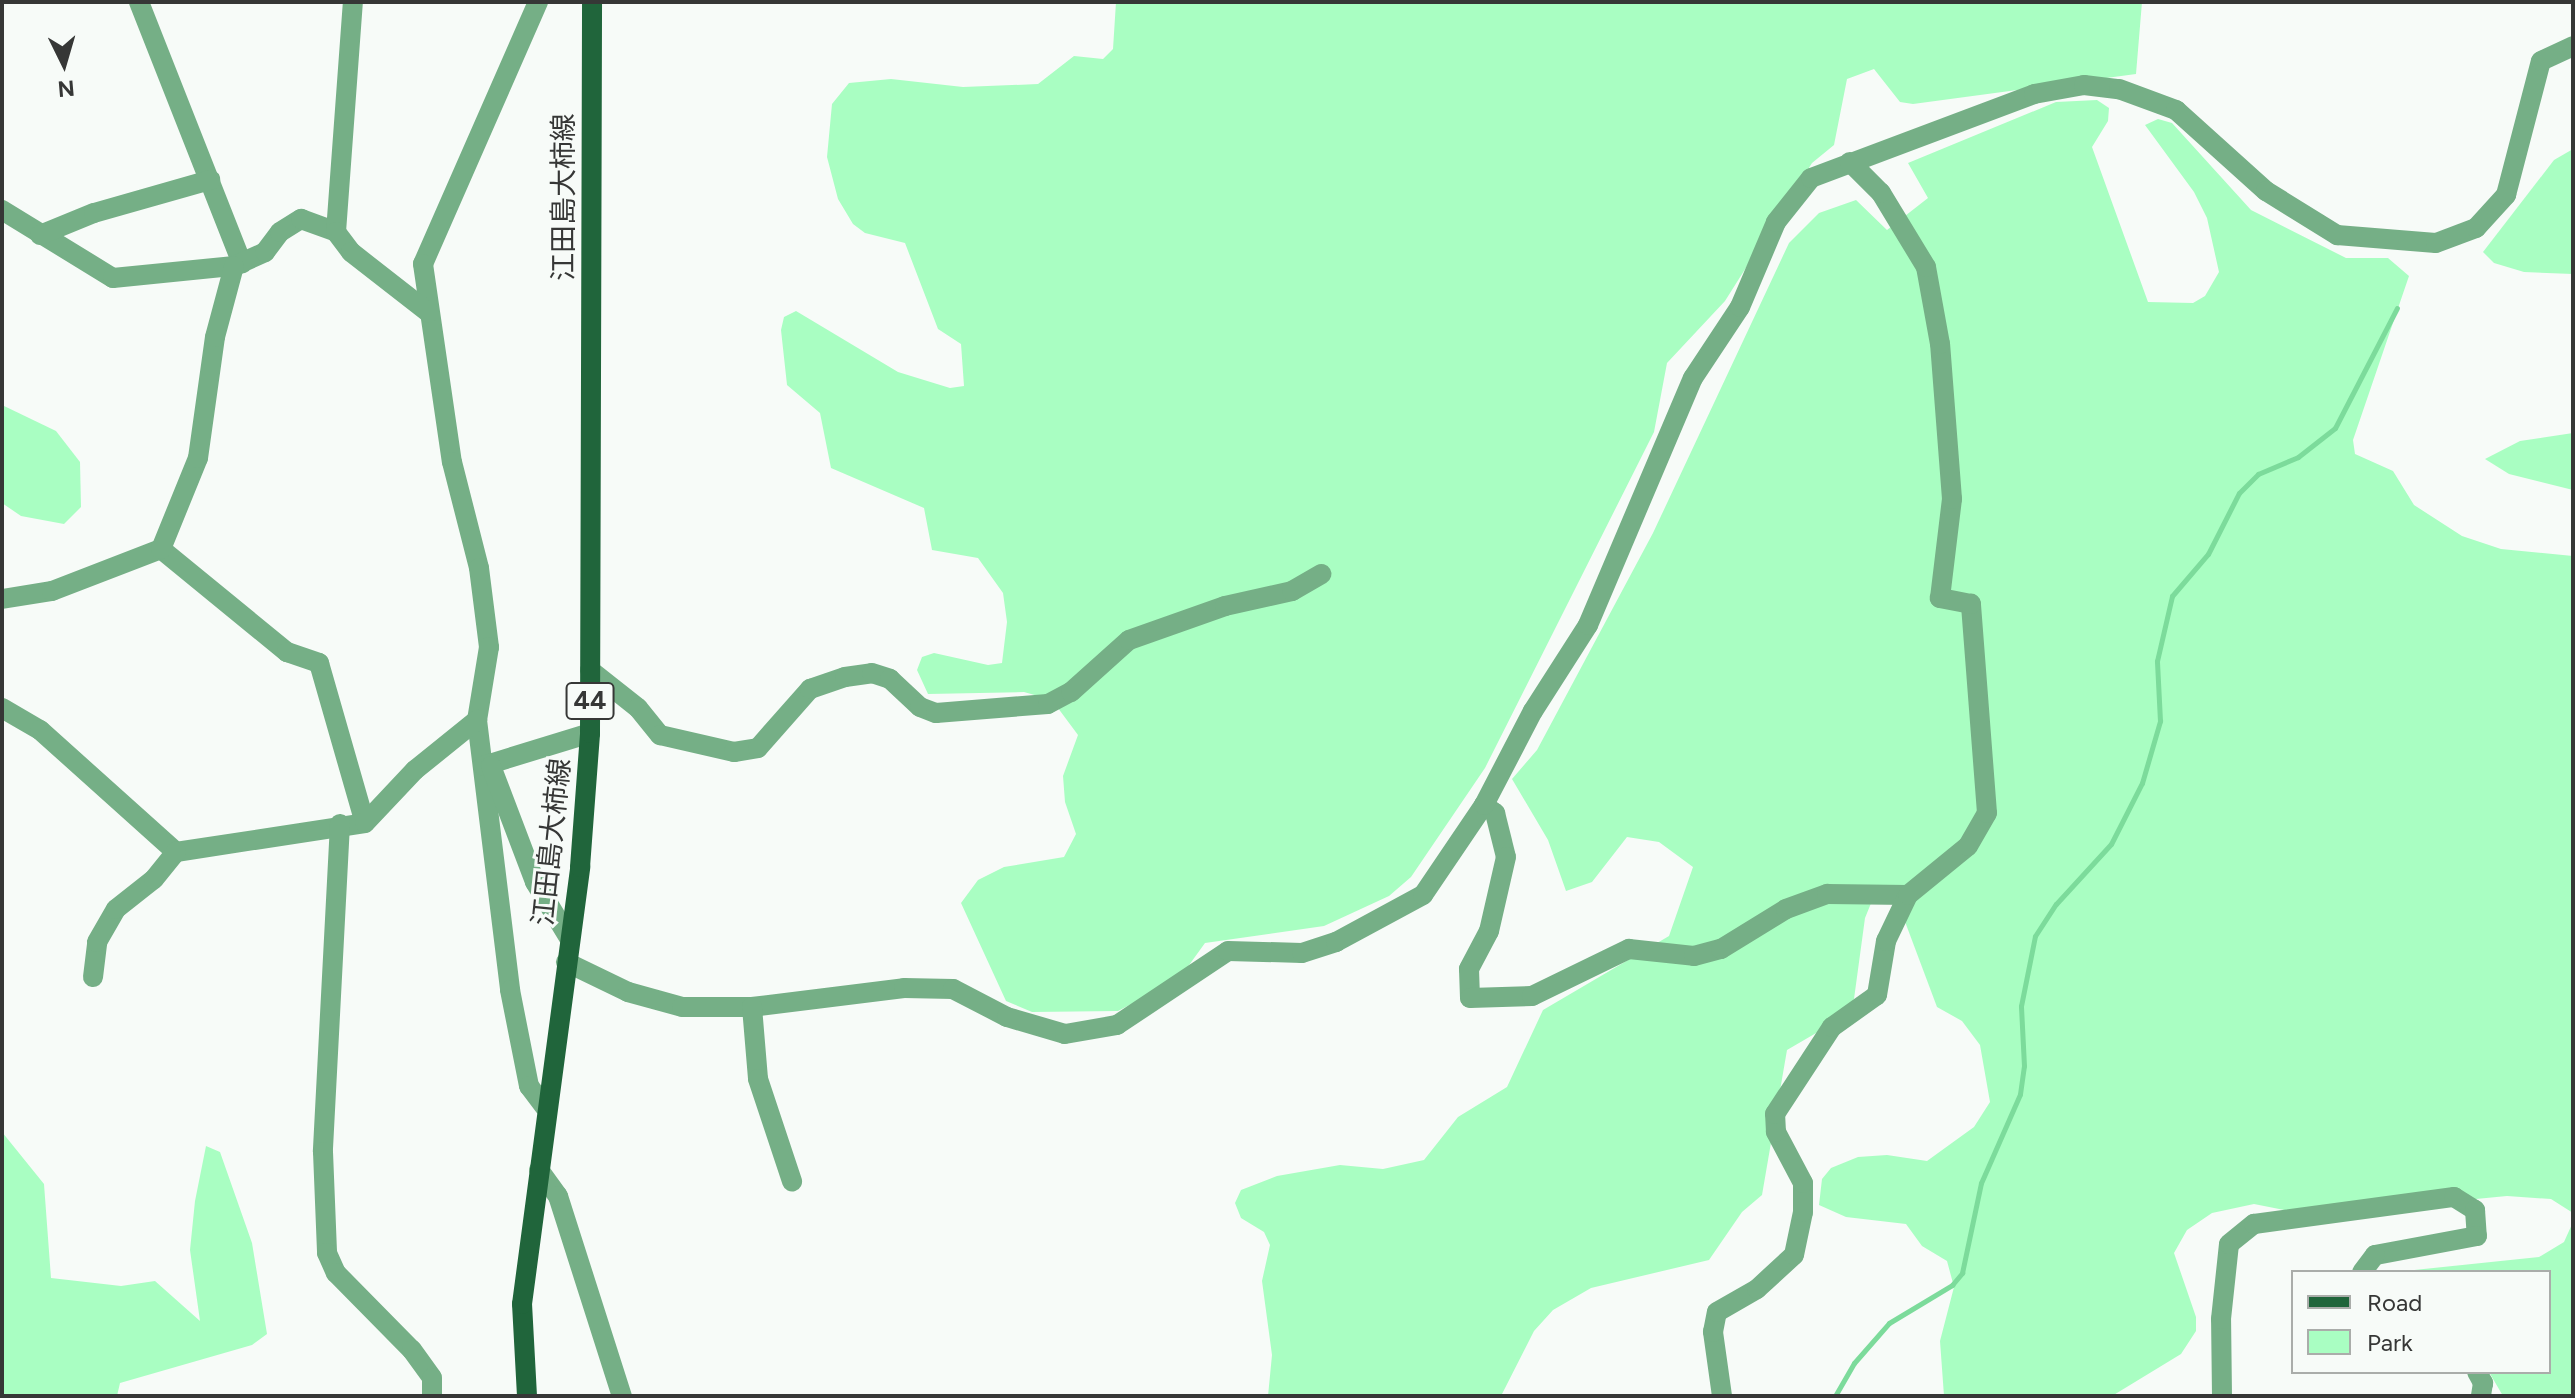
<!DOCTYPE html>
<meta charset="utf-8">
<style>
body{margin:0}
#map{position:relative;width:2575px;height:1398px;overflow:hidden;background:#f7fbf8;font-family:Figtree,"Noto Sans JP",sans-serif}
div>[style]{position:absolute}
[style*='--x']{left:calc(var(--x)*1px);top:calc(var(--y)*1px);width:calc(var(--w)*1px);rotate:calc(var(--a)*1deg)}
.green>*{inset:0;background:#a9fec2}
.stream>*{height:5px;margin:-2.5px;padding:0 2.5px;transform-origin:2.5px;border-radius:2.5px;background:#7cdb9b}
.minor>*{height:20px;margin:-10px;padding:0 10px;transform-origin:10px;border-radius:10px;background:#75af86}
.major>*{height:20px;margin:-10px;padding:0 10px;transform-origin:10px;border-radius:10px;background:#20653b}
span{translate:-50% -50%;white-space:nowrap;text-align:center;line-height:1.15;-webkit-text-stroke:6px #f7fbf8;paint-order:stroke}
.shield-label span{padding:2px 6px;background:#f7fbf8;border:2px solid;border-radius:6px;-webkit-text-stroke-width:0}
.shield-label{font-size:26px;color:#363736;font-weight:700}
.street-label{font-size:28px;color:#363736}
.frame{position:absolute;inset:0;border:4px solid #363736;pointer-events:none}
.legend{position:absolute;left:2291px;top:1270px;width:260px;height:104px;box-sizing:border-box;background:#f7fbf8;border:2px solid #aaadaa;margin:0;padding:10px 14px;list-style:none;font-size:24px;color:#363736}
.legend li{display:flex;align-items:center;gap:16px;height:40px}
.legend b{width:40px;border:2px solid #aaadaa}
.north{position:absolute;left:24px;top:24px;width:80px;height:80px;-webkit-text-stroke:6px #f7fbf8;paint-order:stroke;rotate:175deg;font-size:22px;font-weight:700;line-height:32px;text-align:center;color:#363736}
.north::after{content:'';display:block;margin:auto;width:28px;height:36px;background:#363736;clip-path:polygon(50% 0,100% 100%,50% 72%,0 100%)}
</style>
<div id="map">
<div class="green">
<div style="clip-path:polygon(1116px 2px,2142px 2px,2136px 74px,1913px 104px,1900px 102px,1874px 69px,1847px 79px,1834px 145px,1812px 163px,1725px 301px,1667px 363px,1654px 432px,1485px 768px,1411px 877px,1389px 896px,1324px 926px,1205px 943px,1179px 979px,1118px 1011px,1032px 1012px,1006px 1001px,961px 903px,978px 880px,1004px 867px,1064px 857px,1076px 834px,1065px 802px,1063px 776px,1078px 735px,1052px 700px,1024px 692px,928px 694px,917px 670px,922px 657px,934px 653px,988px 665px,1002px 663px,1007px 622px,1003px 593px,978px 558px,932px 550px,924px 508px,831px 468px,820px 413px,787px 385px,781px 330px,784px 317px,796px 311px,898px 372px,950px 388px,964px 386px,961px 344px,938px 329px,905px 243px,865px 233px,853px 224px,838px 199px,827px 157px,832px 104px,849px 83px,891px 79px,963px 87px,1038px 84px,1074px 56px,1103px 59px,1113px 49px)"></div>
<div style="clip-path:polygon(2097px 100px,2109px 108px,2108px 121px,2092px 147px,2148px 302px,2193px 303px,2205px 296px,2219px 272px,2207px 218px,2194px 192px,2145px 125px,2158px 119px,2172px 123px,2251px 210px,2346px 258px,2388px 258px,2409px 276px,2353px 440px,2355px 454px,2393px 471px,2414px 505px,2462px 536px,2501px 549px,2573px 556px,2573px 1213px,2551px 1199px,2507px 1196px,2310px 1215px,2254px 1204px,2212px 1213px,2187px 1230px,2174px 1253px,2196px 1317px,2196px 1331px,2181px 1354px,2112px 1396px,1944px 1396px,1940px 1341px,1954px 1287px,1947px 1261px,1922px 1246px,1906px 1224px,1846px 1217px,1819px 1205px,1822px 1179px,1831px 1168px,1858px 1157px,1887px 1155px,1927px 1161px,1974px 1127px,1990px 1102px,1980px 1045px,1962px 1021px,1937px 1007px,1898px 903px,1876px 891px,1865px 918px,1854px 999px,1835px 1022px,1787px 1050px,1762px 1195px,1742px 1212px,1709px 1260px,1591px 1288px,1553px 1310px,1534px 1331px,1501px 1396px,1268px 1396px,1272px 1355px,1262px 1281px,1270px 1245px,1264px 1232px,1241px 1218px,1235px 1203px,1241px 1190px,1277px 1176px,1340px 1165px,1383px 1169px,1424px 1160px,1458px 1117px,1507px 1087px,1543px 1010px,1669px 936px,1693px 867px,1659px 842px,1627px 837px,1592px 882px,1566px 891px,1548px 840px,1512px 779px,1537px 750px,1653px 533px,1789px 243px,1819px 213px,1856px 200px,1887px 230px,1928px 198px,1908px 163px,2056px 102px)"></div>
<div style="clip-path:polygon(2573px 149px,2573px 274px,2524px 272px,2494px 263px,2483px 252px,2554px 160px)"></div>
<div style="clip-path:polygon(2px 405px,56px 431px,80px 462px,81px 507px,64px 524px,21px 516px,2px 503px)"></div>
<div style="clip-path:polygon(2573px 433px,2573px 490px,2509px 474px,2485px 459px,2520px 441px)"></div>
<div style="clip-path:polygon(2px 1132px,44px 1184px,51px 1278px,121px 1286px,155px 1281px,200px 1321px,190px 1250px,195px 1201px,206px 1146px,220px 1152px,252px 1243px,267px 1334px,252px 1345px,120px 1383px,117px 1396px,2px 1396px)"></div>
<div style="clip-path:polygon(2573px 1222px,2573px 1396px,2503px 1396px,2489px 1372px,2549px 1372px,2549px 1272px,2395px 1272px,2539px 1257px,2564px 1242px)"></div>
</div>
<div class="stream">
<div style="--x:1835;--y:1396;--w:38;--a:-60"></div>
<div style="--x:1854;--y:1363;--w:53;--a:-48.8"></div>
<div style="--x:1889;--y:1323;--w:74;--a:-31.1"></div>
<div style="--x:1952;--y:1285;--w:16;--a:-50"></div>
<div style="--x:1962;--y:1273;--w:92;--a:-78.1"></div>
<div style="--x:1981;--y:1183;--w:97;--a:-66.3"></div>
<div style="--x:2020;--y:1094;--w:28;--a:-82"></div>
<div style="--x:2024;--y:1066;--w:60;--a:-92.9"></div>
<div style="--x:2021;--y:1006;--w:71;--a:-78.7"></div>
<div style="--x:2035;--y:936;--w:38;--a:-57"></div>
<div style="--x:2056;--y:904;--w:81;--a:-47.5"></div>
<div style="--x:2111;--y:844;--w:68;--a:-63.1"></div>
<div style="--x:2142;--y:783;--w:65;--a:-73.8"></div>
<div style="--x:2160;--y:721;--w:60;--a:-92.9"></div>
<div style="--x:2157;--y:661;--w:67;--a:-77"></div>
<div style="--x:2172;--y:596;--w:55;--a:-49.4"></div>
<div style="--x:2208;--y:554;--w:68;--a:-63.1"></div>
<div style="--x:2239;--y:493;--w:27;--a:-45"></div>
<div style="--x:2258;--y:474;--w:43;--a:-23"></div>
<div style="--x:2298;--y:457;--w:47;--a:-38.1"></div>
<div style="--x:2335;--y:428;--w:135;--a:-62.7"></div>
</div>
<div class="minor">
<div style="--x:139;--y:2;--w:281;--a:68.5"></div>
<div style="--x:538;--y:2;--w:286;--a:113.7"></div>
<div style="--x:423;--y:264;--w:200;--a:81.7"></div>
<div style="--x:452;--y:462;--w:109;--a:75.7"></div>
<div style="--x:479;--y:568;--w:80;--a:82.8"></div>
<div style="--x:489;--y:647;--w:74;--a:99.3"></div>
<div style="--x:477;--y:720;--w:272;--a:83"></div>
<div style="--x:510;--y:990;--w:98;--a:78.8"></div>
<div style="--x:529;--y:1086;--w:26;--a:53"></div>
<div style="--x:2;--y:210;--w:130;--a:31.5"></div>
<div style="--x:113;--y:278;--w:122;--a:-5.7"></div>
<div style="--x:234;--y:266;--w:34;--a:-24"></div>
<div style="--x:265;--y:252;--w:25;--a:-53"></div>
<div style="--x:280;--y:232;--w:25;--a:-32"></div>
<div style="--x:301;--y:219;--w:37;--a:20"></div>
<div style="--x:336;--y:232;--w:231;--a:-85.8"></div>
<div style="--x:336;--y:232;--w:25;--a:53"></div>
<div style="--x:351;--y:252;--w:99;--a:38"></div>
<div style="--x:40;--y:235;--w:58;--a:-22.2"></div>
<div style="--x:94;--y:213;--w:121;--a:-15.9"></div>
<div style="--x:161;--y:549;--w:163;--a:39.3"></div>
<div style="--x:287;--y:652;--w:34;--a:19"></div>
<div style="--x:319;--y:663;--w:166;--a:74"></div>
<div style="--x:2;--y:599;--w:51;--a:-9.1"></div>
<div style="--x:52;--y:591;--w:117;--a:-21.1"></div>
<div style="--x:161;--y:549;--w:98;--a:-67.9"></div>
<div style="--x:198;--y:458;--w:122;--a:-82"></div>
<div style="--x:215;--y:337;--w:73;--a:-75"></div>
<div style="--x:590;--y:670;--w:61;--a:38.4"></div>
<div style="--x:638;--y:708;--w:35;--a:51"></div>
<div style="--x:660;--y:735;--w:76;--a:12.9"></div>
<div style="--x:734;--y:752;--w:24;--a:-9"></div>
<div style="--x:758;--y:748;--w:79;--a:-48.6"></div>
<div style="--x:810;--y:689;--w:37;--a:-19"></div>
<div style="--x:845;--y:677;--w:27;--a:-8"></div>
<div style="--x:872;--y:673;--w:19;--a:18"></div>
<div style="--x:890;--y:679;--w:41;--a:43"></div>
<div style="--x:920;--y:707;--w:17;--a:21"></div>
<div style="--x:936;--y:713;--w:112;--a:-4.6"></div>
<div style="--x:1048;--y:704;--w:26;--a:-28"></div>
<div style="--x:1071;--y:692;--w:78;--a:-41.9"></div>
<div style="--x:1129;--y:640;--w:102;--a:-19.5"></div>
<div style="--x:1225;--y:606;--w:69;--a:-12.6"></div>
<div style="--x:1292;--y:591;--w:34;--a:-30"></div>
<div style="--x:2;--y:708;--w:44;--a:30.1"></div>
<div style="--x:40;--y:730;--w:183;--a:41.9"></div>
<div style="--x:176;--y:852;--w:191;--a:-8.7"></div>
<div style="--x:365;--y:823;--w:73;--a:-46.7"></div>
<div style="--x:415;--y:770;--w:80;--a:-38.9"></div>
<div style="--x:483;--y:766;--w:112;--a:-17.1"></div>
<div style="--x:491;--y:766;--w:124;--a:69.2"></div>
<div style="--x:535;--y:882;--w:66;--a:58.7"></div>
<div style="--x:1484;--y:805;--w:14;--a:36"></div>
<div style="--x:1495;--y:813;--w:45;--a:76"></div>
<div style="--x:1506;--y:857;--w:76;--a:102.9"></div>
<div style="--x:1489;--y:931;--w:43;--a:117.8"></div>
<div style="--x:1469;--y:969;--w:29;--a:88"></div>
<div style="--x:1470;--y:998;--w:62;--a:-1.8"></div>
<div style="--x:1532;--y:996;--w:108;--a:-25.9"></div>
<div style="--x:1629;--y:949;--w:65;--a:6.1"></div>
<div style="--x:1694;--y:956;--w:28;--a:-15"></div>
<div style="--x:1721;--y:949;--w:76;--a:-31.6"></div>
<div style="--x:1786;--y:909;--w:44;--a:-20.1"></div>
<div style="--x:1827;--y:894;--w:81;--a:0.7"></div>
<div style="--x:340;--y:824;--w:328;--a:93"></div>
<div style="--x:323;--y:1152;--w:101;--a:87.7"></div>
<div style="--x:327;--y:1253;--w:22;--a:66"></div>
<div style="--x:336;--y:1273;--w:108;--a:45.4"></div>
<div style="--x:412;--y:1350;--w:34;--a:54"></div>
<div style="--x:432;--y:1378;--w:18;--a:90"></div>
<div style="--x:566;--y:962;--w:69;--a:25.8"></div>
<div style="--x:628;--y:992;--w:56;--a:15.5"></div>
<div style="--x:682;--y:1007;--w:70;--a:0"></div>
<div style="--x:752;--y:1007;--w:153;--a:-7.1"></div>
<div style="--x:904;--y:988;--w:49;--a:1.2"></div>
<div style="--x:953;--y:989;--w:61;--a:27.4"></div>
<div style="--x:1007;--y:1017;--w:60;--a:16.3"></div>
<div style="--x:1065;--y:1034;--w:53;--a:-9.8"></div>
<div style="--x:1117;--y:1025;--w:133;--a:-33.7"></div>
<div style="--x:1228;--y:951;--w:74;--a:1.5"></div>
<div style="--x:1302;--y:953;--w:36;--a:-18"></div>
<div style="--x:1336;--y:942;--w:99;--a:-28.4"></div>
<div style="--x:1423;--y:895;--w:109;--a:-55.9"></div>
<div style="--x:1484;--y:805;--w:106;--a:-62.5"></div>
<div style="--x:1533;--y:711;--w:102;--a:-57.4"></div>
<div style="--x:1588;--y:625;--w:268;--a:-67"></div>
<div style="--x:1693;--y:378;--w:85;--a:-56.5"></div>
<div style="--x:1740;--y:307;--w:92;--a:-67"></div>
<div style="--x:1776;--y:222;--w:56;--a:-51.5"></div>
<div style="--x:1811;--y:178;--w:238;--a:-20.6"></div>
<div style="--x:2034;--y:94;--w:51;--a:-10.2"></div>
<div style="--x:2084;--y:85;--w:35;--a:7"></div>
<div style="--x:2119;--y:89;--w:61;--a:20.2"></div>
<div style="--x:2176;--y:110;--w:121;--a:42"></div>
<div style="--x:2266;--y:191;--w:84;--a:31.8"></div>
<div style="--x:2337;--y:235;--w:99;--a:4.6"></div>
<div style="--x:2436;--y:243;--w:43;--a:-20.6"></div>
<div style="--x:2476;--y:228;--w:45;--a:-47.7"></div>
<div style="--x:2506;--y:195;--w:138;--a:-75.4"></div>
<div style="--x:2541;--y:61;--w:35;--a:-25"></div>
<div style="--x:93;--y:977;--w:35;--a:-83"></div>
<div style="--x:97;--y:942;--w:38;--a:-60"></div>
<div style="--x:116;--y:909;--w:48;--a:-38.3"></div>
<div style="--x:154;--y:879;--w:35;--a:-51"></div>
<div style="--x:752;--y:1007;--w:72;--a:85.2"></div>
<div style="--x:758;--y:1079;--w:108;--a:71.6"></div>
<div style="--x:539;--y:1170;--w:32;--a:54"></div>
<div style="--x:558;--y:1196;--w:210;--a:72.3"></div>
<div style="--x:2477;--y:1372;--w:13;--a:61"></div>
<div style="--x:2483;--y:1383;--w:13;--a:99"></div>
<div style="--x:1722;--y:1396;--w:65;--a:-98"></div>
<div style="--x:1713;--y:1332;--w:20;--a:-79"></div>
<div style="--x:1717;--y:1312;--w:46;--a:-29.9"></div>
<div style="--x:1757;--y:1289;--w:50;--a:-42.6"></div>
<div style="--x:1794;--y:1255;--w:44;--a:-78.2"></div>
<div style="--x:1803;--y:1212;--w:29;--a:-90"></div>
<div style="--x:1803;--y:1183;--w:58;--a:-117.9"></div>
<div style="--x:1776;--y:1132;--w:18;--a:-93"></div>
<div style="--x:1775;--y:1114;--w:104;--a:-56.8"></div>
<div style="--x:1832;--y:1027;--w:55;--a:-35.4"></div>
<div style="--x:1877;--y:995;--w:55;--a:-80.5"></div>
<div style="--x:1886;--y:941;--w:51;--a:-64.4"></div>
<div style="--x:1908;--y:895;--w:77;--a:-39.2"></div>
<div style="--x:1968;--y:846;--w:38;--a:-60"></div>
<div style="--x:1987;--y:813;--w:210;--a:-94.4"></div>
<div style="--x:1971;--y:604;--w:32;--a:-169"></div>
<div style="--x:1940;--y:598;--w:100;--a:-83.1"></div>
<div style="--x:1952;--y:499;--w:155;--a:-94.4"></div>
<div style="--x:1940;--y:344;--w:78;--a:-100.3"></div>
<div style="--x:1926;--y:267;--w:87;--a:-121.3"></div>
<div style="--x:1881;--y:193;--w:44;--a:-135"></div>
<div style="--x:2222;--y:1396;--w:77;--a:-90.7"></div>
<div style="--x:2221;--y:1319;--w:75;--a:-83.9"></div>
<div style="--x:2229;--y:1244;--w:32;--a:-39"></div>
<div style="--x:2254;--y:1224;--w:202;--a:-7.7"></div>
<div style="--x:2454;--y:1197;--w:25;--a:32"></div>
<div style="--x:2475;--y:1210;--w:26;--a:86"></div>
<div style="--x:2477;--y:1236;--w:104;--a:169.4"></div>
<div style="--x:2375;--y:1255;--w:21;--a:127"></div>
</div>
<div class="major">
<div style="--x:527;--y:1396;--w:92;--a:-93.1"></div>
<div style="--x:522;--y:1304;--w:441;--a:-82.4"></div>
<div style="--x:580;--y:867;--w:134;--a:-85.7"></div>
<div style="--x:590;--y:733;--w:731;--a:-89.84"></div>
</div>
<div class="shield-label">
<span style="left:590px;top:701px">44</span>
</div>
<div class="street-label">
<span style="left:563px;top:197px;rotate:-90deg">江田島大柿線</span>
<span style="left:551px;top:842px;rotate:-84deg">江田島大柿線</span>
</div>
<div class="frame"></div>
<ul class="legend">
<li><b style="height:10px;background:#20653b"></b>Road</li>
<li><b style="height:22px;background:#a9fec2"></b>Park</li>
</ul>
<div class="north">N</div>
</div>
